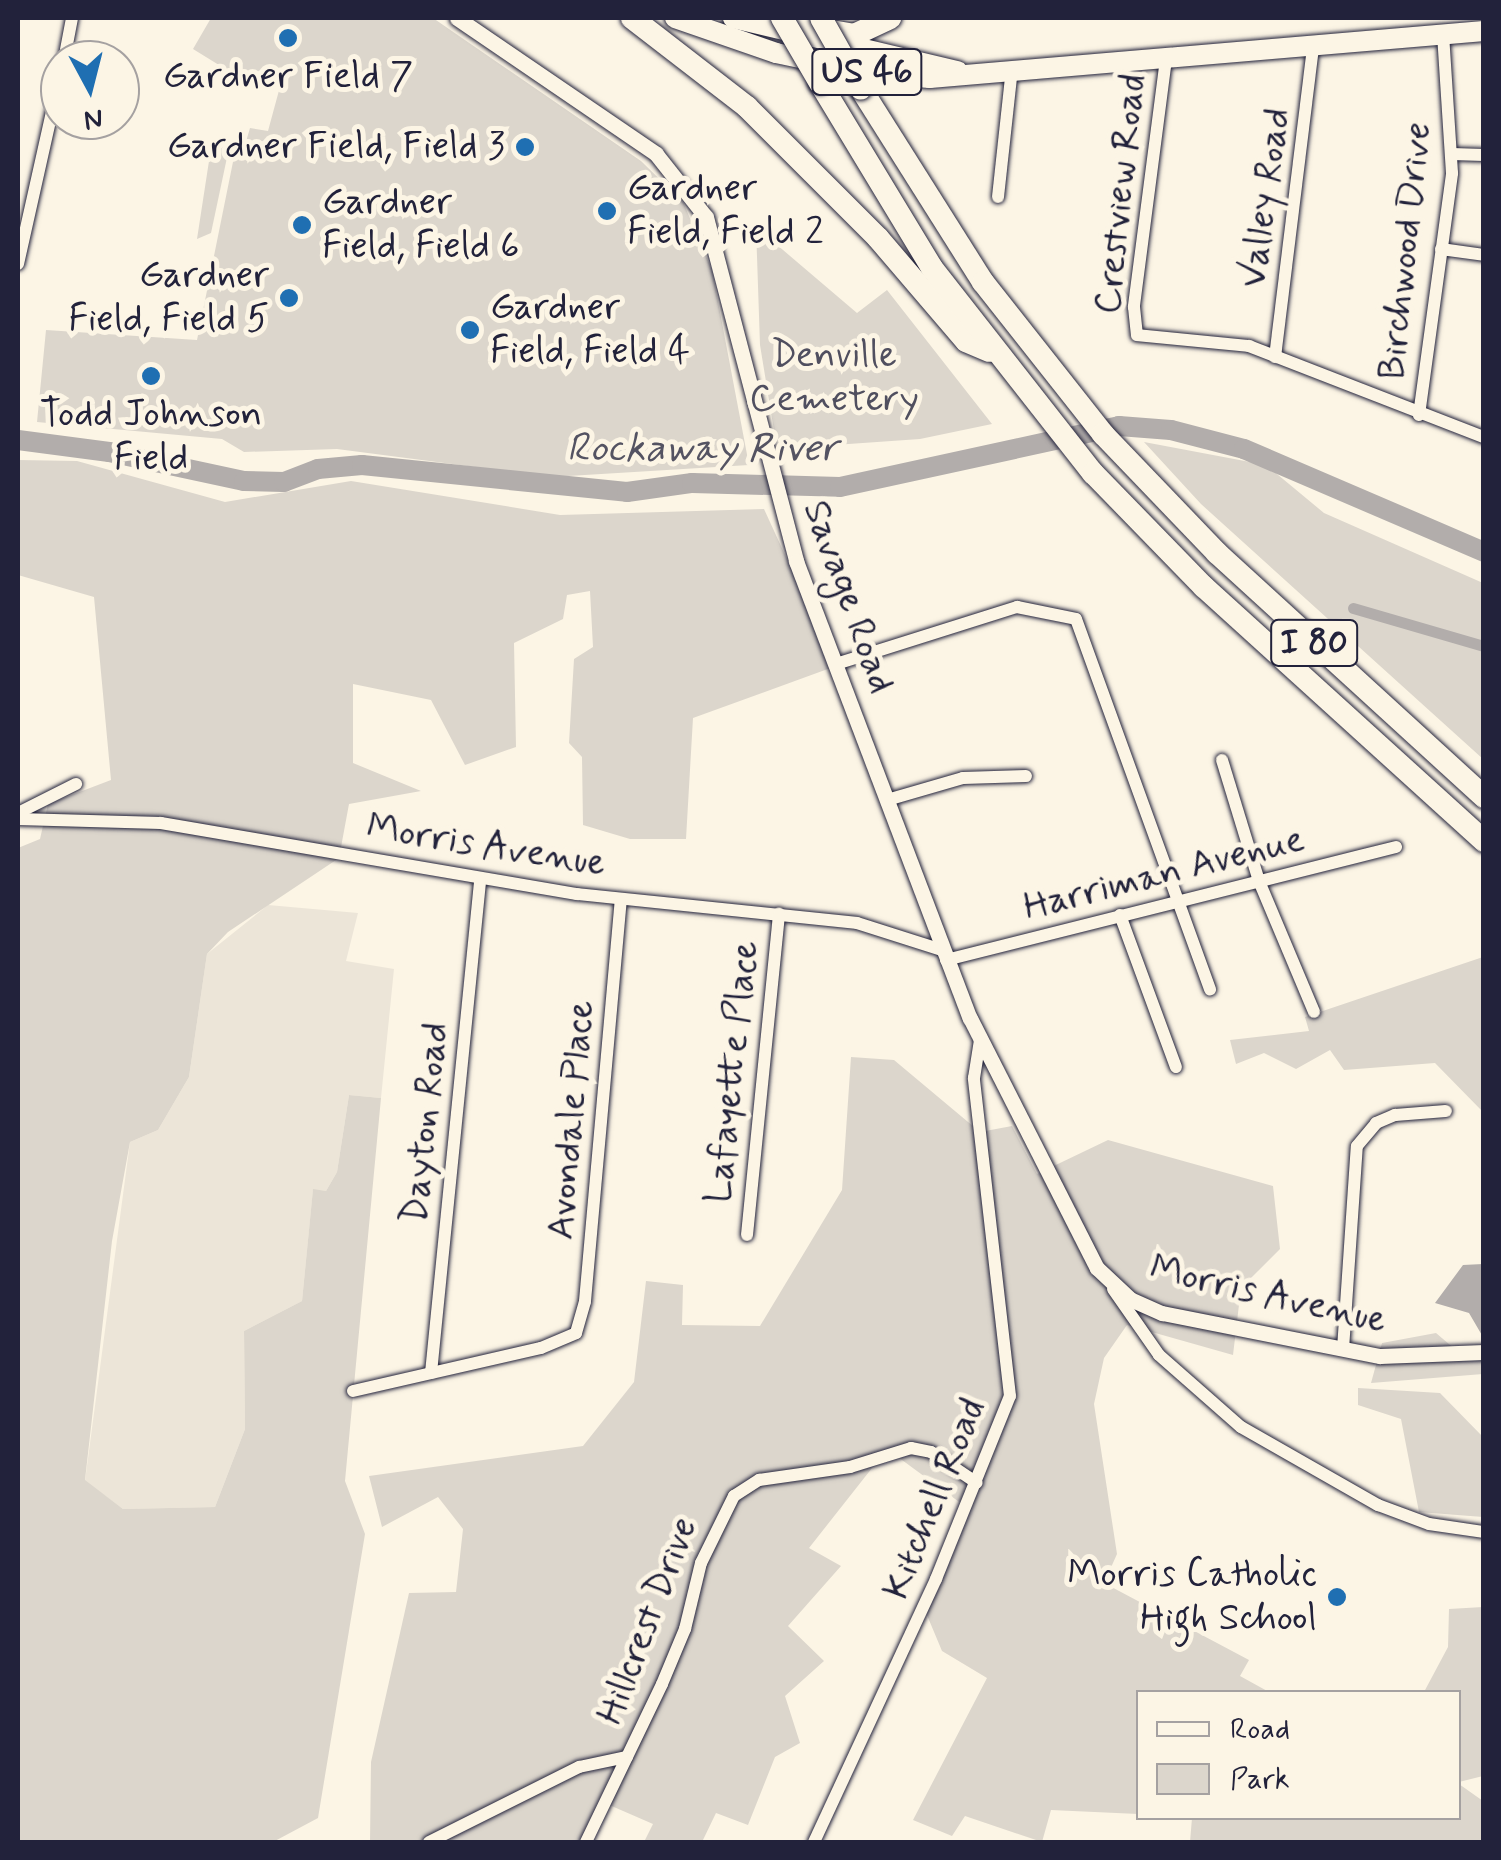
<!DOCTYPE html>
<style>
body{margin:0}
#map{position:relative;width:1501px;height:1860px;overflow:hidden;background:#fcf5e5;font-family:Mynerve,sans-serif}
div>[style]{position:absolute}
[style*='--x']{left:calc(var(--x)*1px);top:calc(var(--y)*1px);width:calc(var(--w)*1px);rotate:calc(var(--a)*1deg)}
.built>*{inset:0;background:#ece5d8}
.green>*{inset:0;background:#dcd6cc}
.water>*{inset:0;background:#b2adab}
.canal>*{height:11px;margin:-5.5px;padding:0 5.5px;transform-origin:5.5px;border-radius:5.5px;background:#b2adab}
.river>*{height:20px;margin:-10px;padding:0 10px;transform-origin:10px;border-radius:10px;background:#b2adab}
.roads{filter:drop-shadow(0 0 2px #22223b) drop-shadow(0 0 2px #22223b)}
.minor>*{height:12px;margin:-6px;padding:0 6px;transform-origin:6px;border-radius:6px;background:#fcf5e5}
.tertiary>*{height:15px;margin:-7.5px;padding:0 7.5px;transform-origin:7.5px;border-radius:7.5px;background:#fcf5e5}
.primary>*{height:20px;margin:-10px;padding:0 10px;transform-origin:10px;border-radius:10px;background:#fcf5e5}
.motorway>*{height:22px;margin:-11px;padding:0 11px;transform-origin:11px;border-radius:11px;background:#fcf5e5}
.bridges{filter:drop-shadow(0 0 2px #22223b) drop-shadow(0 0 2px #22223b)}
.motorway-bridge>*{height:22px;margin:-11px;padding:0 11px;transform-origin:11px;border-radius:11px;background:#fcf5e5}
.dots>*{width:28px;height:28px;translate:-50% -50%;box-sizing:border-box;border:5px solid #fcf5e5;border-radius:50%}
span{translate:-50% -50%;white-space:nowrap;text-align:center;line-height:1.15;-webkit-text-stroke:10px #fcf5e5;paint-order:stroke}
.shield-label span{padding:2px 8px;background:#fcf5e5;border:2px solid;border-radius:8px;-webkit-text-stroke-width:0}
.shield-label{font-size:35px;color:#22223b;font-weight:700}
.poi-label{font-size:38px;color:#22223b}
.right{translate:-100% -50%;text-align:right}
.left{translate:0 -50%;text-align:left}
.street-label{font-size:38px;color:#22223b}
.park-label{font-size:38px;color:#504f5f}
.water-label{font-size:40px;color:#545362;font-style:italic}
.frame{position:absolute;inset:0;border:20px solid #22223b;pointer-events:none}
.legend{position:absolute;left:1136px;top:1690px;width:325px;height:130px;box-sizing:border-box;background:#fcf5e5;border:2px solid #a5a1a1;margin:0;padding:12px 18px;list-style:none;font-size:30px;color:#22223b}
.legend li{display:flex;align-items:center;gap:20px;height:50px}
.legend b{width:50px;border:2px solid #a5a1a1}
.north{position:absolute;left:40px;top:40px;width:100px;height:100px;box-sizing:border-box;background:#fcf5e5;border:2px solid #a5a1a1;border-radius:50%;rotate:173deg;font-size:28px;font-weight:700;line-height:40px;text-align:center;color:#22223b}
.north::after{content:'';display:block;margin:auto;width:35px;height:45px;background:#1f6fb2;clip-path:polygon(50% 0,100% 100%,50% 72%,0 100%)}
</style>
<div id="map">
<div class="built">
<div style="clip-path:polygon(268px 905px,358px 913px,346px 961px,394px 969px,381px 1098px,349px 1095px,337px 1172px,326px 1191px,313px 1190px,302px 1301px,244px 1331px,245px 1429px,215px 1507px,123px 1509px,85px 1481px,130px 1142px,158px 1130px,189px 1077px,207px 954px)"></div>
</div>
<div class="green">
<div style="clip-path:polygon(211px 18px,433px 18px,641px 161px,683px 202px,712px 270px,749px 465px,552px 477px,337px 449px,244px 452px,222px 439px,37px 422px,46px 330px,197px 340px,236px 147px,245px 145px,250px 128px,268px 131px,281px 83px,240px 78px,193px 49px)"></div>
<div style="clip-path:polygon(218px 143px,229px 148px,211px 233px,197px 239px,211px 148px)"></div>
<div style="clip-path:polygon(756px 227px,857px 313px,887px 290px,992px 424px,920px 439px,777px 449px,760px 345px)"></div>
<div style="clip-path:polygon(1144px 442px,1266px 465px,1324px 513px,1483px 583px,1483px 759px,1201px 504px)"></div>
<div style="clip-path:polygon(18px 460px,77px 461px,225px 502px,351px 481px,560px 515px,764px 509px,836px 666px,693px 718px,686px 839px,630px 839px,583px 825px,582px 757px,569px 743px,574px 659px,593px 647px,590px 591px,567px 595px,563px 619px,514px 643px,516px 747px,465px 765px,431px 700px,353px 684px,353px 763px,421px 791px,349px 804px,339px 858px,228px 932px,207px 954px,189px 1077px,158px 1130px,130px 1142px,112px 1241px,85px 1480px,123px 1509px,215px 1507px,245px 1429px,244px 1331px,302px 1301px,313px 1189px,326px 1191px,337px 1172px,349px 1095px,381px 1098px,345px 1481px,365px 1534px,318px 1818px,273px 1842px,18px 1842px,18px 848px,40px 839px,48px 804px,111px 780px,94px 597px,18px 575px)"></div>
<div style="clip-path:polygon(1483px 957px,1483px 1112px,1435px 1063px,1344px 1070px,1330px 1050px,1296px 1069px,1264px 1053px,1236px 1064px,1230px 1040px,1309px 1031px,1305px 1017px)"></div>
<div style="clip-path:polygon(851px 1057px,894px 1060px,980px 1132px,1012px 1126px,1037px 1174px,1108px 1140px,1273px 1186px,1280px 1249px,1241px 1288px,1233px 1355px,1127px 1325px,1104px 1358px,1094px 1404px,1117px 1554px,1104px 1583px,1249px 1660px,1240px 1676px,1269px 1692px,1138px 1692px,1138px 1814px,1051px 1810px,1042px 1842px,965px 1816px,952px 1836px,913px 1820px,987px 1678px,942px 1651px,924px 1608px,966px 1507px,887px 1449px,809px 1548px,841px 1566px,788px 1626px,824px 1661px,785px 1696px,800px 1743px,775px 1757px,748px 1825px,716px 1813px,702px 1842px,644px 1842px,653px 1824px,607px 1804px,588px 1842px,370px 1842px,371px 1762px,409px 1593px,456px 1592px,463px 1529px,438px 1497px,382px 1527px,369px 1476px,583px 1446px,634px 1382px,646px 1281px,683px 1285px,682px 1325px,760px 1326px,842px 1190px)"></div>
<div style="clip-path:polygon(1436px 1333px,1463px 1356px,1483px 1348px,1483px 1374px,1371px 1383px,1382px 1343px)"></div>
<div style="clip-path:polygon(1358px 1388px,1440px 1393px,1483px 1437px,1483px 1517px,1419px 1512px,1401px 1419px,1358px 1405px)"></div>
<div style="clip-path:polygon(1483px 1607px,1483px 1776px,1459px 1782px,1458px 1692px,1424px 1692px,1448px 1647px,1449px 1609px)"></div>
<div style="clip-path:polygon(1459px 1784px,1483px 1801px,1483px 1842px,1190px 1842px,1192px 1818px,1458px 1818px)"></div>
</div>
<div class="water">
<div style="clip-path:polygon(1483px 1264px,1484px 1264px,1483px 1337px,1469px 1313px,1435px 1303px,1463px 1265px)"></div>
</div>
<div class="canal">
<div style="--x:1353;--y:608;--w:136;--a:16.2"></div>
</div>
<div class="river">
<div style="--x:18;--y:440;--w:92;--a:7.5"></div>
<div style="--x:109;--y:452;--w:138;--a:12.1"></div>
<div style="--x:244;--y:481;--w:40;--a:1.4"></div>
<div style="--x:284;--y:482;--w:36;--a:-21"></div>
<div style="--x:318;--y:469;--w:44;--a:-5.2"></div>
<div style="--x:362;--y:465;--w:266;--a:5.8"></div>
<div style="--x:627;--y:492;--w:66;--a:-7.9"></div>
<div style="--x:692;--y:483;--w:148;--a:1.5"></div>
<div style="--x:840;--y:487;--w:286;--a:-12.3"></div>
<div style="--x:1119;--y:426;--w:52;--a:4.4"></div>
<div style="--x:1171;--y:430;--w:75;--a:14.6"></div>
<div style="--x:1244;--y:449;--w:261;--a:23.2"></div>
</div>
<div class="roads">
<div class="minor">
<div style="--x:1166;--y:59;--w:250;--a:97.4"></div>
<div style="--x:1134;--y:307;--w:28;--a:84"></div>
<div style="--x:1137;--y:335;--w:113;--a:5.6"></div>
<div style="--x:1249;--y:346;--w:252;--a:21.2"></div>
<div style="--x:64;--y:60;--w:43;--a:-79.2"></div>
<div style="--x:1452;--y:154;--w:32;--a:2"></div>
<div style="--x:998;--y:197;--w:129;--a:-83.8"></div>
<div style="--x:1441;--y:249;--w:43;--a:7.9"></div>
<div style="--x:18;--y:264;--w:193;--a:-77.4"></div>
<div style="--x:1275;--y:357;--w:313;--a:-83"></div>
<div style="--x:1419;--y:415;--w:244;--a:-82.2"></div>
<div style="--x:1452;--y:173;--w:139;--a:-93.7"></div>
<div style="--x:836;--y:664;--w:190;--a:-17.5"></div>
<div style="--x:1017;--y:607;--w:60;--a:11.5"></div>
<div style="--x:1076;--y:619;--w:394;--a:70.1"></div>
<div style="--x:1222;--y:760;--w:127;--a:73"></div>
<div style="--x:1259;--y:881;--w:142;--a:67.2"></div>
<div style="--x:887;--y:800;--w:79;--a:-16.1"></div>
<div style="--x:963;--y:778;--w:63;--a:-1.8"></div>
<div style="--x:18;--y:813;--w:65;--a:-26.6"></div>
<div style="--x:18;--y:819;--w:143;--a:1.6"></div>
<div style="--x:161;--y:823;--w:422;--a:9.7"></div>
<div style="--x:577;--y:894;--w:281;--a:5.9"></div>
<div style="--x:857;--y:923;--w:89;--a:17.6"></div>
<div style="--x:1120;--y:915;--w:162;--a:69.8"></div>
<div style="--x:946;--y:960;--w:464;--a:-14.1"></div>
<div style="--x:747;--y:1235;--w:323;--a:-84.3"></div>
<div style="--x:1113;--y:1289;--w:80;--a:55.1"></div>
<div style="--x:1159;--y:1355;--w:109;--a:41.3"></div>
<div style="--x:1241;--y:1427;--w:158;--a:29.7"></div>
<div style="--x:1378;--y:1505;--w:54;--a:20.4"></div>
<div style="--x:1429;--y:1524;--w:56;--a:8.3"></div>
<div style="--x:1343;--y:1349;--w:203;--a:-86.1"></div>
<div style="--x:1357;--y:1146;--w:30;--a:-50"></div>
<div style="--x:1376;--y:1123;--w:21;--a:-23"></div>
<div style="--x:1395;--y:1115;--w:51;--a:-4.5"></div>
<div style="--x:431;--y:1373;--w:496;--a:-84.3"></div>
<div style="--x:353;--y:1391;--w:193;--a:-12.9"></div>
<div style="--x:541;--y:1348;--w:38;--a:-23"></div>
<div style="--x:576;--y:1333;--w:33;--a:-74"></div>
<div style="--x:585;--y:1301;--w:403;--a:-84.9"></div>
<div style="--x:429;--y:1842;--w:168;--a:-26.6"></div>
<div style="--x:579;--y:1767;--w:49;--a:-11.8"></div>
<div style="--x:586;--y:1842;--w:175;--a:-64.3"></div>
<div style="--x:662;--y:1684;--w:60;--a:-67.3"></div>
<div style="--x:685;--y:1629;--w:68;--a:-76.4"></div>
<div style="--x:701;--y:1563;--w:75;--a:-63.8"></div>
<div style="--x:734;--y:1496;--w:30;--a:-33"></div>
<div style="--x:759;--y:1480;--w:92;--a:-8.1"></div>
<div style="--x:850;--y:1467;--w:64;--a:-17.3"></div>
<div style="--x:911;--y:1448;--w:20;--a:11"></div>
<div style="--x:931;--y:1452;--w:55;--a:34"></div>
<div style="--x:814;--y:1842;--w:290;--a:-65.1"></div>
<div style="--x:936;--y:1579;--w:197;--a:-68"></div>
<div style="--x:1010;--y:1396;--w:320;--a:-96.5"></div>
<div style="--x:974;--y:1078;--w:39;--a:-81"></div>
</div>
<div class="tertiary">
<div style="--x:457;--y:18;--w:241;--a:34.3"></div>
<div style="--x:656;--y:154;--w:80;--a:51.6"></div>
<div style="--x:706;--y:217;--w:356;--a:75.3"></div>
<div style="--x:796;--y:561;--w:489;--a:69.2"></div>
<div style="--x:970;--y:1018;--w:280;--a:63.1"></div>
<div style="--x:1097;--y:1268;--w:45;--a:43.2"></div>
<div style="--x:1130;--y:1299;--w:35;--a:24"></div>
<div style="--x:1162;--y:1313;--w:222;--a:11.2"></div>
<div style="--x:1380;--y:1356;--w:104;--a:-2.2"></div>
</div>
<div class="primary">
<div style="--x:675;--y:18;--w:107;--a:19.1"></div>
<div style="--x:776;--y:53;--w:102;--a:11.9"></div>
<div style="--x:876;--y:74;--w:54;--a:4.2"></div>
<div style="--x:930;--y:78;--w:556;--a:-4.85"></div>
<div style="--x:733;--y:18;--w:231;--a:13.3"></div>
</div>
<div class="motorway">
<div style="--x:632;--y:18;--w:145;--a:37.7"></div>
<div style="--x:747;--y:107;--w:185;--a:45"></div>
<div style="--x:878;--y:238;--w:135;--a:49.5"></div>
<div style="--x:966;--y:341;--w:25;--a:23"></div>
<div style="--x:756;--y:18;--w:99;--a:9.8"></div>
<div style="--x:854;--y:35;--w:40;--a:-25"></div>
<div style="--x:820;--y:83;--w:216;--a:58.8"></div>
<div style="--x:932;--y:268;--w:261;--a:51.9"></div>
<div style="--x:1093;--y:473;--w:159;--a:45.8"></div>
<div style="--x:1204;--y:587;--w:378;--a:42.2"></div>
<div style="--x:861;--y:89;--w:228;--a:57.7"></div>
<div style="--x:983;--y:282;--w:194;--a:51.7"></div>
<div style="--x:1103;--y:434;--w:165;--a:46.2"></div>
<div style="--x:1217;--y:553;--w:362;--a:42.4"></div>
</div>
</div>
<div class="bridges">
<div class="motorway-bridge">
<div style="--x:782;--y:18;--w:75;--a:59.7"></div>
<div style="--x:821;--y:18;--w:81;--a:60.6"></div>
</div>
</div>
<div class="dots">
<div style="left:288px;top:38px;background:#1f6fb2"></div>
<div style="left:525px;top:147px;background:#1f6fb2"></div>
<div style="left:607px;top:211px;background:#1f6fb2"></div>
<div style="left:302px;top:225px;background:#1f6fb2"></div>
<div style="left:289px;top:298px;background:#1f6fb2"></div>
<div style="left:470px;top:330px;background:#1f6fb2"></div>
<div style="left:151px;top:376px;background:#1f6fb2"></div>
<div style="left:1337px;top:1597px;background:#1f6fb2"></div>
</div>
<div class="shield-label">
<span style="left:867px;top:72px">US 46</span>
<span style="left:1314px;top:643px">I 80</span>
</div>
<div class="poi-label">
<span style="left:288px;top:77px">Gardner Field 7</span>
<span class="right" style="left:505px;top:147px">Gardner Field, Field 3</span>
<span class="left" style="left:627px;top:211px">Gardner<br>Field, Field 2</span>
<span class="left" style="left:322px;top:225px">Gardner<br>Field, Field 6</span>
<span class="right" style="left:269px;top:298px">Gardner<br>Field, Field 5</span>
<span class="left" style="left:490px;top:330px">Gardner<br>Field, Field 4</span>
<span style="left:151px;top:437px">Todd Johnson<br>Field</span>
<span class="right" style="left:1317px;top:1597px">Morris Catholic<br>High School</span>
</div>
<div class="street-label">
<span style="left:1121px;top:194px;rotate:-84deg">Crestview Road</span>
<span style="left:1266px;top:198px;rotate:-82deg">Valley Road</span>
<span style="left:1406px;top:251px;rotate:-84deg">Birchwood Drive</span>
<span style="left:848px;top:597px;rotate:70deg">Savage Road</span>
<span style="left:486px;top:846px;rotate:9deg">Morris Avenue</span>
<span style="left:1164px;top:874px;rotate:-14deg">Harriman Avenue</span>
<span style="left:733px;top:1072px;rotate:-84deg">Lafayette Place</span>
<span style="left:572px;top:1120px;rotate:-85deg">Avondale Place</span>
<span style="left:426px;top:1123px;rotate:-84deg">Dayton Road</span>
<span style="left:1268px;top:1295px;rotate:13deg">Morris Avenue</span>
<span style="left:935px;top:1499px;rotate:-68deg">Kitchell Road</span>
<span style="left:648px;top:1621px;rotate:-69deg">Hillcrest Drive</span>
</div>
<div class="park-label">
<span style="left:834px;top:378px">Denville<br>Cemetery</span>
</div>
<div class="water-label">
<span style="left:702px;top:449px">Rockaway River</span>
</div>
<div class="frame"></div>
<ul class="legend">
<li><b style="height:12px;background:#fcf5e5"></b>Road</li>
<li><b style="height:28px;background:#dcd6cc"></b>Park</li>
</ul>
<div class="north">N</div>
</div>
